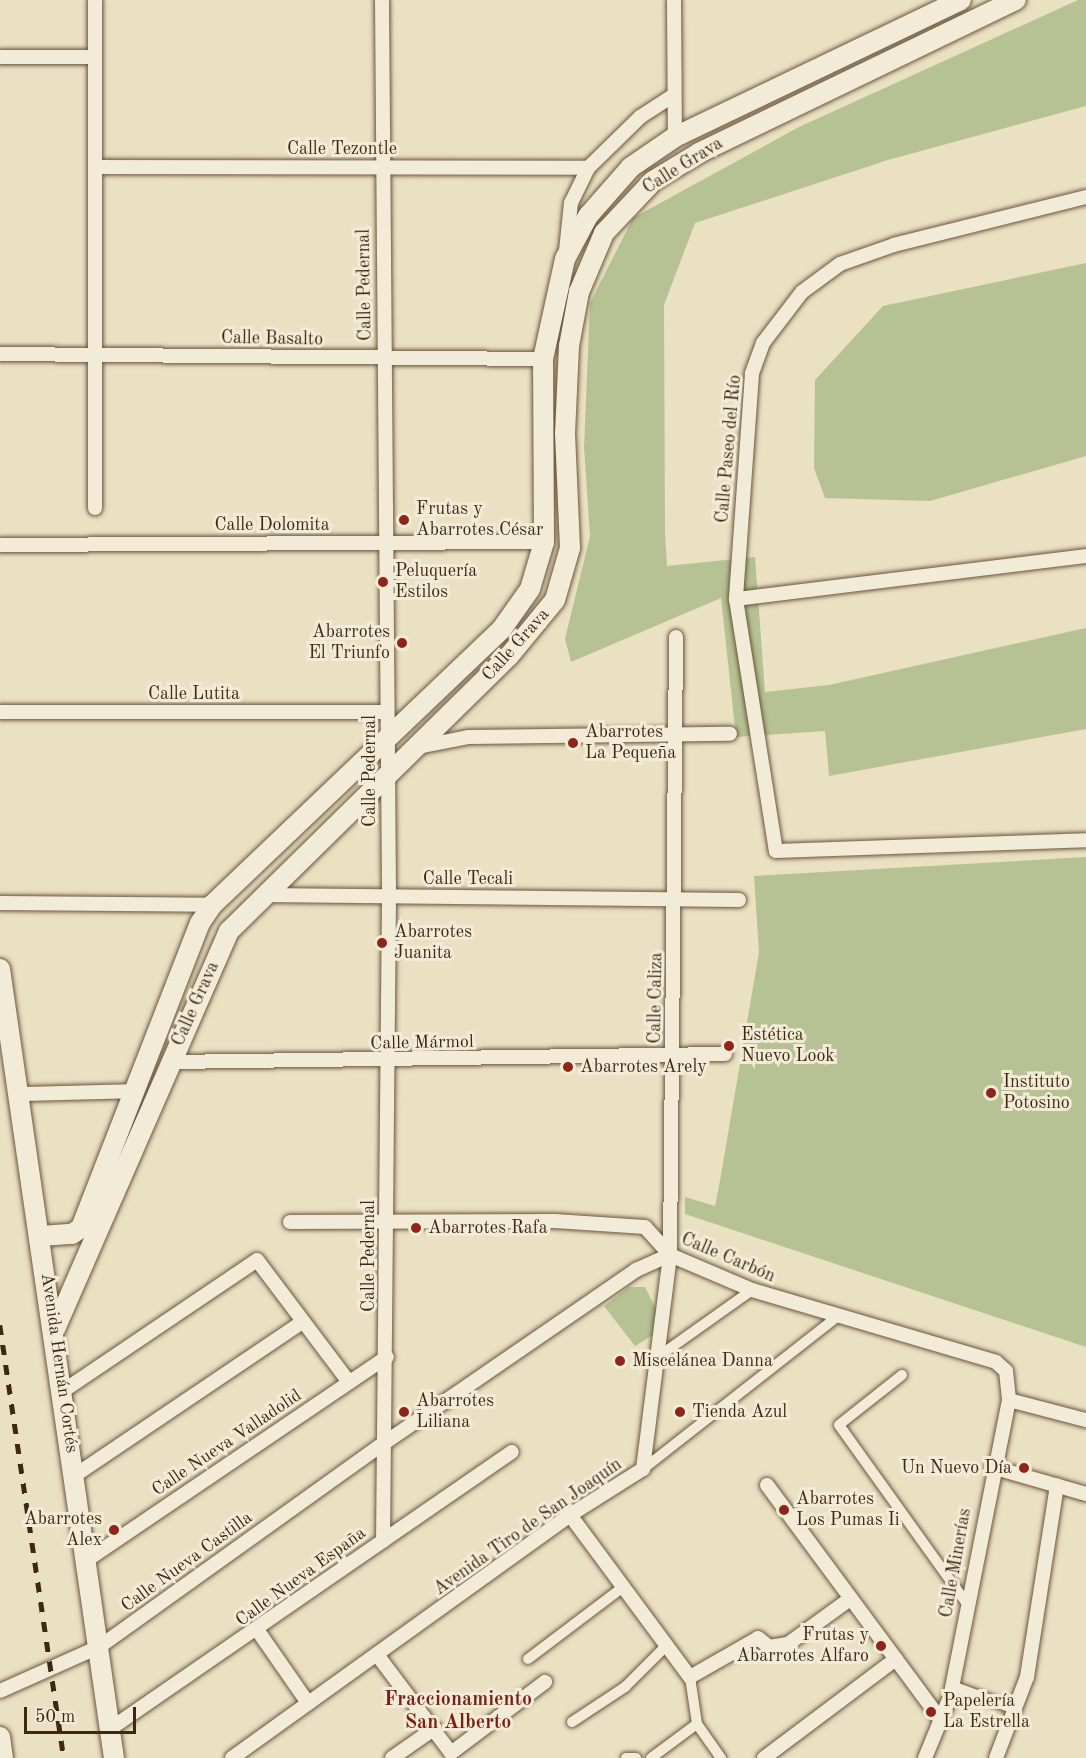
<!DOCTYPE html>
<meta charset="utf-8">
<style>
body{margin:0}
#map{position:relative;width:1086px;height:1758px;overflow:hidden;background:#eae0c2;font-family:"Old Standard TT",serif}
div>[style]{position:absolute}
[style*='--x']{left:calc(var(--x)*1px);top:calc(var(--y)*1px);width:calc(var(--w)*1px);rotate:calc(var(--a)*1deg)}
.green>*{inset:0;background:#b6c293}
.roads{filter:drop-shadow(0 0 2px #6a563c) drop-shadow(0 0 2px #6a563c)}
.pedestrian>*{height:10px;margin:-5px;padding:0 5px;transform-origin:5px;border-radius:5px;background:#f1ebd7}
.minor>*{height:14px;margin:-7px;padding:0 7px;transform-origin:7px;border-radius:7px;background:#f1ebd7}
.secondary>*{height:20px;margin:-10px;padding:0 10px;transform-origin:10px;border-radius:10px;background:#f1ebd7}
.rail>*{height:4.5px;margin-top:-2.25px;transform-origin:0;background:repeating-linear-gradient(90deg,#3f2810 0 10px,transparent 0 20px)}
.dots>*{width:16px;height:16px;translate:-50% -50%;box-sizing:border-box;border:3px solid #f1ebd7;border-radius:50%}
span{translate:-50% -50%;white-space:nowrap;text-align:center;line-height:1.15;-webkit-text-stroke:6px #f1ebd7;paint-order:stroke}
.street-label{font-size:18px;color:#3f2810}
.poi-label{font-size:18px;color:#3f2810}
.left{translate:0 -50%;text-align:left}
.right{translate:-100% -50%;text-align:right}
.neighbourhood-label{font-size:20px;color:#7a1f14;font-weight:700}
.scale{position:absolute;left:24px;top:1707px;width:112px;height:27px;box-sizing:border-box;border:3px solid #3f2810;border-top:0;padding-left:8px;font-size:18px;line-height:21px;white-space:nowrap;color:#3f2810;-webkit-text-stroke:4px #f1ebd7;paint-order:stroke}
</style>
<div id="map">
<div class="green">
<div style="clip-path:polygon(1078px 0,1086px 0,1086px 106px,888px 160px,695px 223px,664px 305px,665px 533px,667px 566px,755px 557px,765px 692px,829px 685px,1086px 628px,1086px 729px,829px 776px,825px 731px,736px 737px,721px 598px,571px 662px,565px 639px,590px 536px,584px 447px,590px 303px,633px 218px,799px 127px)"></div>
<div style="clip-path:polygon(1086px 263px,1086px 456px,930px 501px,825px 498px,814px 468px,815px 380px,883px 306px)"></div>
<div style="clip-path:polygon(1086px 857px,1086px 1347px,685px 1214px,685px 1197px,715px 1206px,721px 1175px,759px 952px,754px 876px)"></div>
<div style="clip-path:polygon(629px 1287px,645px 1287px,656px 1309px,653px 1335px,635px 1346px,604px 1306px)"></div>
</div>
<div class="roads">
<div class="pedestrian">
<div style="--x:655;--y:1359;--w:119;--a:-35.4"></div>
<div style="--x:902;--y:1375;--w:80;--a:141.6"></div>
<div style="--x:839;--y:1425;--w:220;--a:54.4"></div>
<div style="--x:643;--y:1469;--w:246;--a:-38.1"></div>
<div style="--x:528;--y:1659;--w:118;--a:-37.1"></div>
<div style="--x:690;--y:1677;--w:48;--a:81.5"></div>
<div style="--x:697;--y:1724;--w:42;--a:54.8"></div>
<div style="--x:952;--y:1686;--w:67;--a:20.1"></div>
<div style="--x:572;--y:1722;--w:64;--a:-33.4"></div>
<div style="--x:625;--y:1687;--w:55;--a:-45"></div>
<div style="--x:626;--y:1758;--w:10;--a:0"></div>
<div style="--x:651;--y:1758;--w:57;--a:-36.5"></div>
</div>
<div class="minor">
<div style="--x:382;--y:0;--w:896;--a:89.55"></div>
<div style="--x:389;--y:896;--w:645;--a:90.53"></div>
<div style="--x:674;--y:0;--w:137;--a:89.6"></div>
<div style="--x:0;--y:57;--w:95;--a:0"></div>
<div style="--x:95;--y:167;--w:493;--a:0.1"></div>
<div style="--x:1086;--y:197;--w:198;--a:166"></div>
<div style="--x:894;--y:245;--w:57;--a:160.6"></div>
<div style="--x:840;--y:264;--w:47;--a:143.6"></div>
<div style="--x:802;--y:292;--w:64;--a:127.4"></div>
<div style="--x:763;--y:343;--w:33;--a:110"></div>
<div style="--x:752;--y:374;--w:226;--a:94.1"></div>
<div style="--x:736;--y:599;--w:255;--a:81"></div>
<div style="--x:776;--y:851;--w:310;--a:-2"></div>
<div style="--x:566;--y:251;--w:48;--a:-84.1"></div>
<div style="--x:571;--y:203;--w:39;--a:-64"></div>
<div style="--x:588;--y:168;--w:73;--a:-44.4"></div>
<div style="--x:640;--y:117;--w:38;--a:-33"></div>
<div style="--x:0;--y:354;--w:543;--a:0.53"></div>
<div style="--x:95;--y:508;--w:508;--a:-90"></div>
<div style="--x:0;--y:545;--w:544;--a:-0.32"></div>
<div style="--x:736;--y:599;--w:353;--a:-7"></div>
<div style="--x:0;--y:712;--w:387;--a:0"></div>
<div style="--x:418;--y:747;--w:52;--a:-11.1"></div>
<div style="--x:469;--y:737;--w:261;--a:-0.7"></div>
<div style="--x:262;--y:895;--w:477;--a:0.6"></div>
<div style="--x:0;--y:903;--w:212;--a:0.5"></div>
<div style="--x:171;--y:1062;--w:554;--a:-0.83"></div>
<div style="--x:21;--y:1094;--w:112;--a:-1.5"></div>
<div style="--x:290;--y:1222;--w:265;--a:-0.2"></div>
<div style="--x:555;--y:1221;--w:90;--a:3.8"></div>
<div style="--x:645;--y:1227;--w:38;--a:48"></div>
<div style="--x:670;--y:1255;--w:89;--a:23.1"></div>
<div style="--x:752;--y:1290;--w:254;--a:16.4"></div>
<div style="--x:996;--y:1362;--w:13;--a:42"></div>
<div style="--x:1006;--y:1371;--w:29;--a:84"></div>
<div style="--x:1009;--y:1400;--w:303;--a:101.2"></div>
<div style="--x:950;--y:1697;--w:66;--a:112.3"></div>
<div style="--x:63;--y:1391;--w:234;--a:-34"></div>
<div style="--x:257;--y:1260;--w:153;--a:53"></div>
<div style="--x:1009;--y:1400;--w:80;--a:14.6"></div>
<div style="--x:992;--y:1467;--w:98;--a:16"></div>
<div style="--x:74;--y:1476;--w:275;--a:-34"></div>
<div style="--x:767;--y:1485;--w:292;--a:53.5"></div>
<div style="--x:570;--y:1515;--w:202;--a:53.5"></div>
<div style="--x:690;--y:1677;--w:78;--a:-29.8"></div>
<div style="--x:758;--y:1638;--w:14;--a:39"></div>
<div style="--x:769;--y:1647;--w:19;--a:-9"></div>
<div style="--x:788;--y:1644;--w:77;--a:-36"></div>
<div style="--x:87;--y:1560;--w:362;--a:-34.1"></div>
<div style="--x:258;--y:1631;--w:88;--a:55.2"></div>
<div style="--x:378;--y:1656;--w:121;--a:53"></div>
<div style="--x:451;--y:1753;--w:118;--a:-37.1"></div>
<div style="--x:0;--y:1691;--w:108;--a:-24"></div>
<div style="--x:99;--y:1647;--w:349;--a:-35.6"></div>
<div style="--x:383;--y:1444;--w:307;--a:-34.5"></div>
<div style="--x:636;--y:1270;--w:37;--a:-24"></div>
<div style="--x:110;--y:1729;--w:488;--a:-34.6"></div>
<div style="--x:232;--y:1758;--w:416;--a:-35.7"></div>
<div style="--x:570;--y:1515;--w:86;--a:-32.2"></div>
<div style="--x:643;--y:1469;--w:216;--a:-82.8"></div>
<div style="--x:670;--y:1255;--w:618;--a:-89.44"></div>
<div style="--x:392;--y:1758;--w:52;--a:-34.9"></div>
<div style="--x:764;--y:1758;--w:165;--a:-36.9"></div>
<div style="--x:996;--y:1758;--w:87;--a:-69.1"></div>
<div style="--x:1027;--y:1677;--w:194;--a:-81.1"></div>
</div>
<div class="secondary">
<div style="--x:0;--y:969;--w:797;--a:81.78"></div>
<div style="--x:41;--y:1236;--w:31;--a:-4"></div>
<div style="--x:72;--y:1234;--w:11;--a:-34"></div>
<div style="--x:81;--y:1228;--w:327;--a:-68.7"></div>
<div style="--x:200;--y:923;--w:22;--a:-56"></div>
<div style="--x:212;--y:905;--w:399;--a:-43.6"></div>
<div style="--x:501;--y:630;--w:50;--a:-54.7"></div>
<div style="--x:530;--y:589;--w:49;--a:-73.4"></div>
<div style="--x:544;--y:542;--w:183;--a:-90.3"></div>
<div style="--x:543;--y:359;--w:102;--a:-77.6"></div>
<div style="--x:565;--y:259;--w:49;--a:-61.9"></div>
<div style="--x:588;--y:216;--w:65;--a:-48.7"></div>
<div style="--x:631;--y:167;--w:53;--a:-34.3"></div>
<div style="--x:675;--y:137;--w:317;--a:-25.6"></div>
<div style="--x:55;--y:1329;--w:434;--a:-66.4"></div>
<div style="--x:229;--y:931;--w:392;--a:-44.5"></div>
<div style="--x:509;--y:656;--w:72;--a:-50.6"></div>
<div style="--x:555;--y:600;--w:54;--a:-73.9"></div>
<div style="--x:570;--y:548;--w:114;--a:-92.5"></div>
<div style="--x:565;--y:434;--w:88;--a:-87.4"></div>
<div style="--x:569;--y:346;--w:55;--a:-79.5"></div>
<div style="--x:579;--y:292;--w:64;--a:-67"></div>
<div style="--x:604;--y:233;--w:71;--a:-46.7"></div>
<div style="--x:653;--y:181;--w:54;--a:-31.3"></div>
<div style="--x:699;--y:153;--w:352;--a:-25.8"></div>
<div style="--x:0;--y:1737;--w:21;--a:82"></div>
</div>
</div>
<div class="rail">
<div style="--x:0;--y:1325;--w:438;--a:81.6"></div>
</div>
<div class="dots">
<div style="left:404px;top:520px;background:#8f2418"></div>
<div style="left:383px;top:582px;background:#8f2418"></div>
<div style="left:402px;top:643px;background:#8f2418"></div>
<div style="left:573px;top:743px;background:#8f2418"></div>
<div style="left:382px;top:943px;background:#8f2418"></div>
<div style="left:729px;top:1046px;background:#8f2418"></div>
<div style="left:568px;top:1067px;background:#8f2418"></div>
<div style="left:991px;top:1093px;background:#8f2418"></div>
<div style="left:416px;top:1228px;background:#8f2418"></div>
<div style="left:620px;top:1361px;background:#8f2418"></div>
<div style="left:404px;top:1412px;background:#8f2418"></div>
<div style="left:680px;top:1412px;background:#8f2418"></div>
<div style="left:1024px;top:1468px;background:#8f2418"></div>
<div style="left:784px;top:1510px;background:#8f2418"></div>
<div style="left:114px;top:1530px;background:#8f2418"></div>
<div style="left:881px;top:1646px;background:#8f2418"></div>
<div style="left:931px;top:1712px;background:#8f2418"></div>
</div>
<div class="street-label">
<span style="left:342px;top:149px">Calle Tezontle</span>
<span style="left:683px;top:166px;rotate:-32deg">Calle Grava</span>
<span style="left:365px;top:285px;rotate:-91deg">Calle Pedernal</span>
<span style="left:272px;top:339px;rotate:1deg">Calle Basalto</span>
<span style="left:729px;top:449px;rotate:-85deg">Calle Paseo del Río</span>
<span style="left:272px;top:525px">Calle Dolomita</span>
<span style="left:516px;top:645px;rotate:-48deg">Calle Grava</span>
<span style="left:194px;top:694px">Calle Lutita</span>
<span style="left:370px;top:771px;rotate:-90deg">Calle Pedernal</span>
<span style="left:468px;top:879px">Calle Tecali</span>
<span style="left:656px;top:998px;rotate:-89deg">Calle Caliza</span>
<span style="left:196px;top:1004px;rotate:-66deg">Calle Grava</span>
<span style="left:422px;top:1043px;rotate:-1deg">Calle Mármol</span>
<span style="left:369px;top:1256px;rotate:-90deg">Calle Pedernal</span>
<span style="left:728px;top:1258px;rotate:23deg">Calle Carbón</span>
<span style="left:59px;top:1363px;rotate:82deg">Avenida Hernán Cortés</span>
<span style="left:227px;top:1443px;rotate:-34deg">Calle Nueva Valladolid</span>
<span style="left:528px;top:1527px;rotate:-35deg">Avenida Tiro de San Joaquín</span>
<span style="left:187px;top:1562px;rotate:-36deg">Calle Nueva Castilla</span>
<span style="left:956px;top:1563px;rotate:-80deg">Calle Minerías</span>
<span style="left:301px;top:1577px;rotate:-36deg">Calle Nueva España</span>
</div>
<div class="poi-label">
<span class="left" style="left:416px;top:520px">Frutas y<br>Abarrotes César</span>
<span class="left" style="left:395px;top:582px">Peluquería<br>Estilos</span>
<span class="right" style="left:390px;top:643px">Abarrotes<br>El Triunfo</span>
<span class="left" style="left:585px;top:743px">Abarrotes<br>La Pequeña</span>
<span class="left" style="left:394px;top:943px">Abarrotes<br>Juanita</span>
<span class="left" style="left:741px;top:1046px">Estética<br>Nuevo Look</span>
<span class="left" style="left:580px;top:1067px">Abarrotes Arely</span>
<span class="left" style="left:1003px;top:1093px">Instituto<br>Potosino</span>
<span class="left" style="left:428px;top:1228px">Abarrotes Rafa</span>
<span class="left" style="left:632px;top:1361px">Miscelánea Danna</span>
<span class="left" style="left:416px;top:1412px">Abarrotes<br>Liliana</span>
<span class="left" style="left:692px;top:1412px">Tienda Azul</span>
<span class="right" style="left:1012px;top:1468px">Un Nuevo Día</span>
<span class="left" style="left:796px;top:1510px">Abarrotes<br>Los Pumas Ii</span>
<span class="right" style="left:102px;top:1530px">Abarrotes<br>Alex</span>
<span class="right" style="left:869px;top:1646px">Frutas y<br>Abarrotes Alfaro</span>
<span class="left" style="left:943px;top:1712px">Papelería<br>La Estrella</span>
</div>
<div class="neighbourhood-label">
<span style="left:458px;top:1712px">Fraccionamiento<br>San Alberto</span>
</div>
<div class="scale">50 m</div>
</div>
